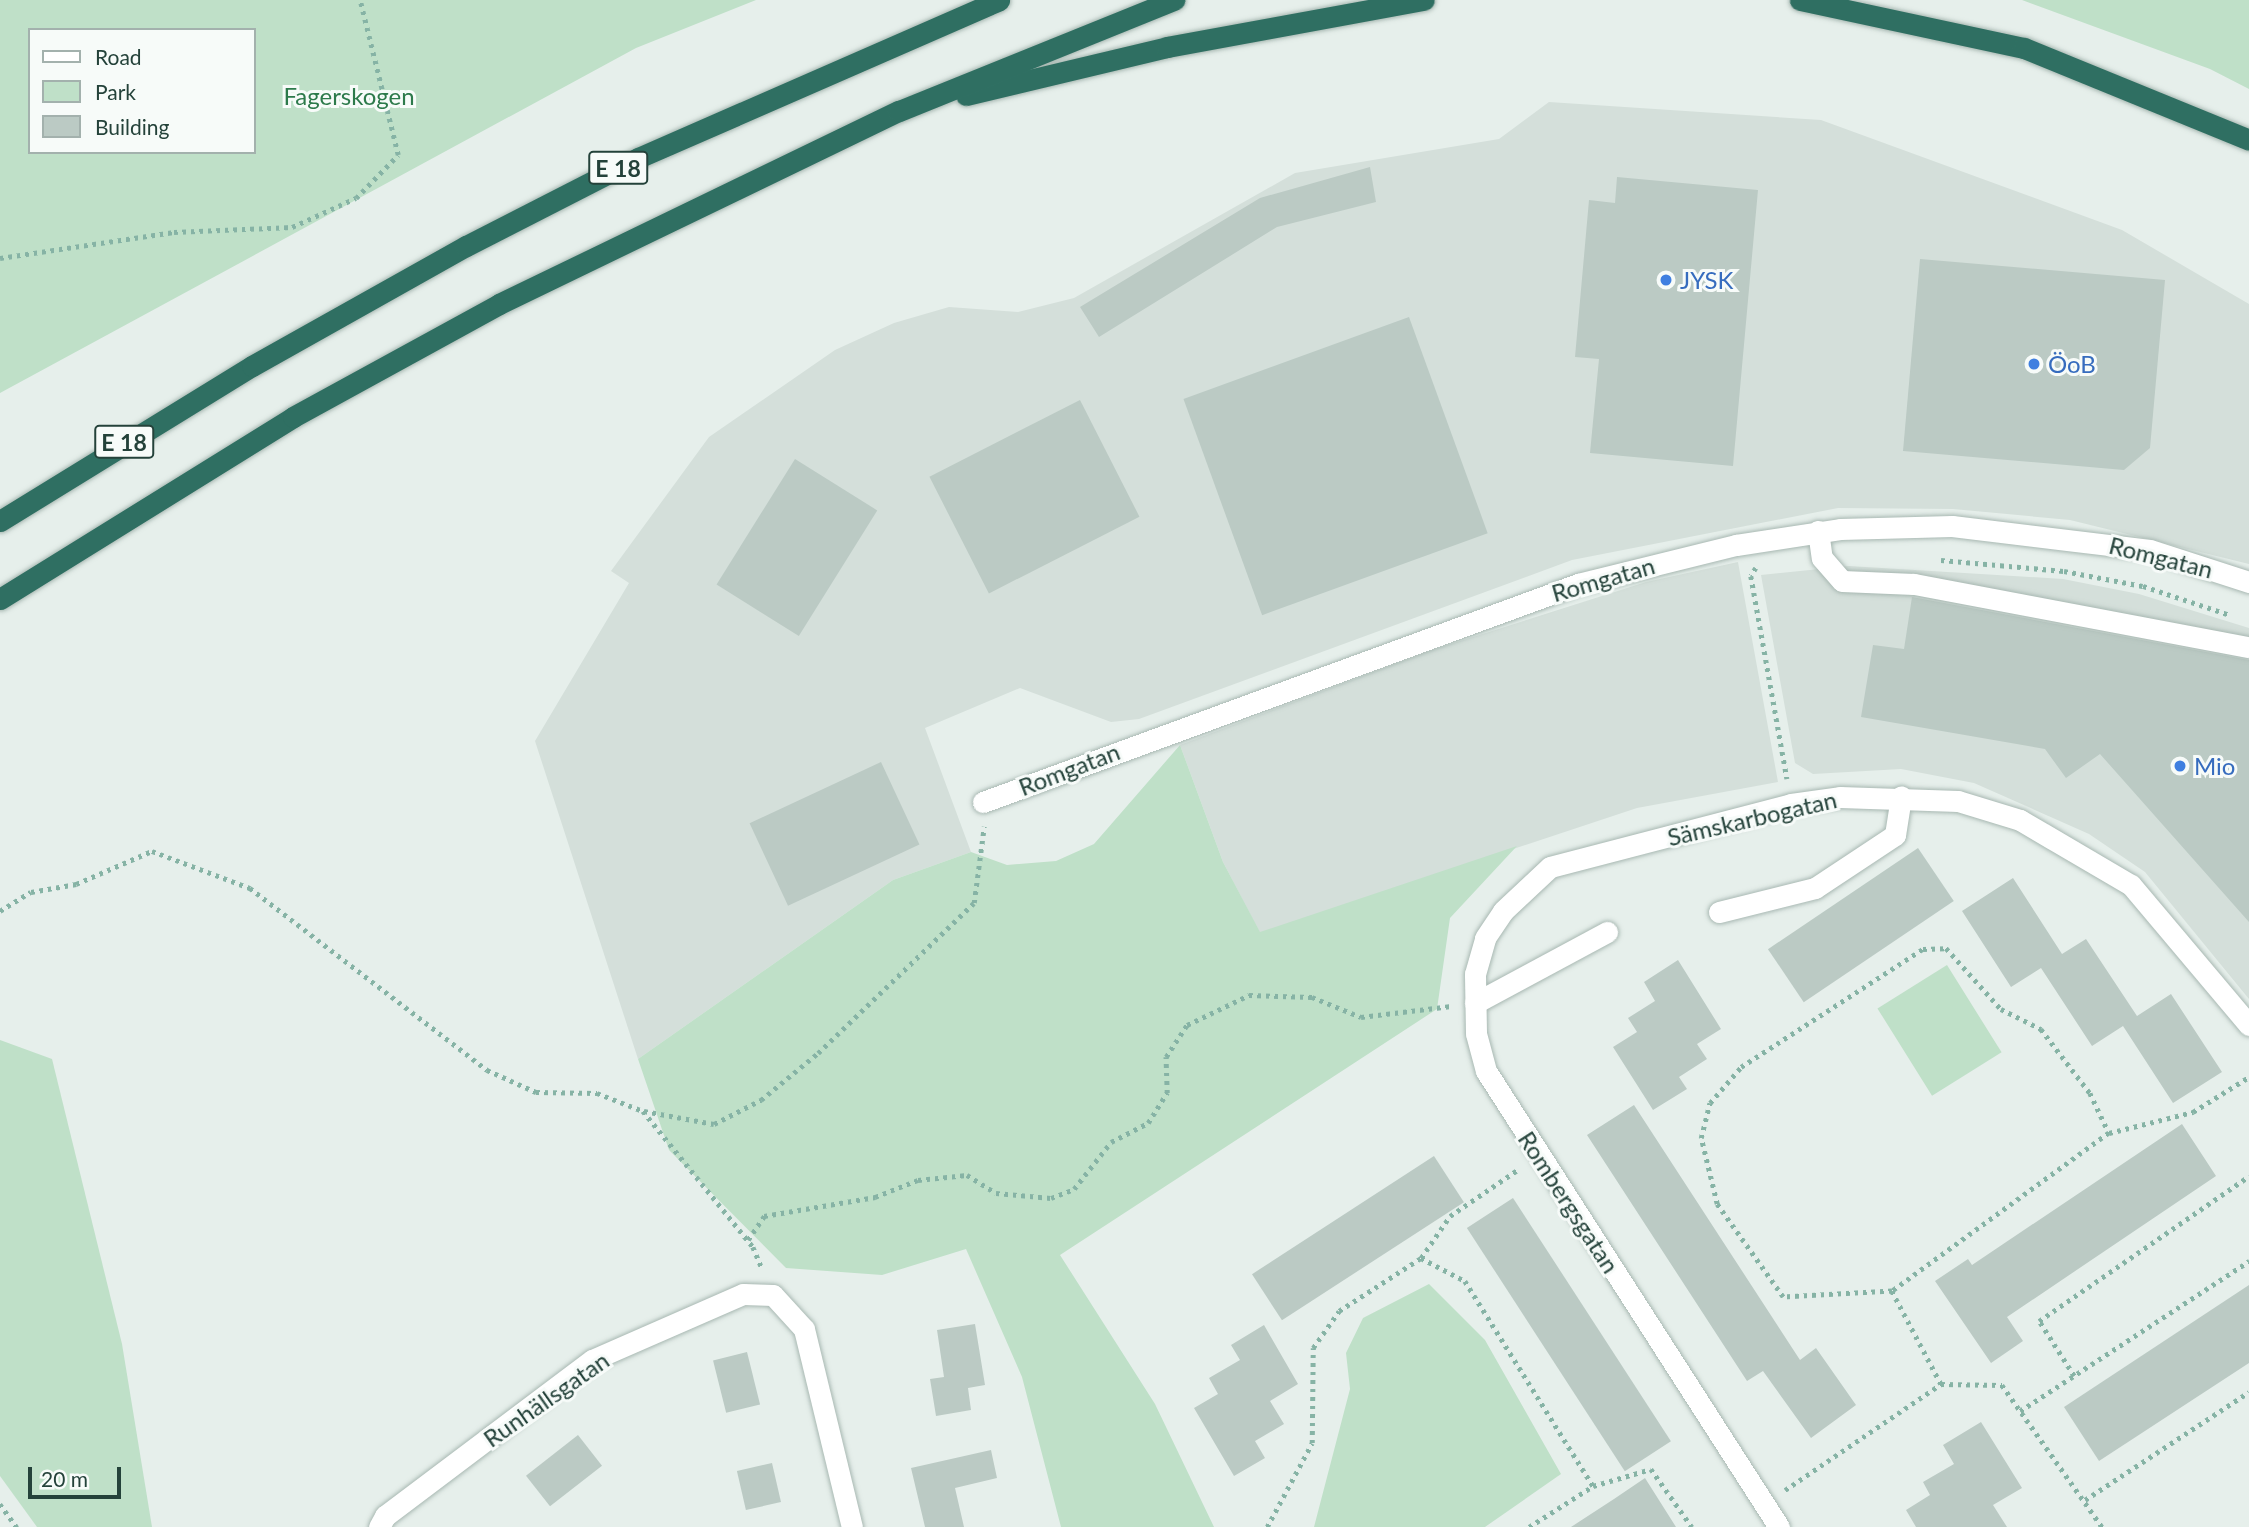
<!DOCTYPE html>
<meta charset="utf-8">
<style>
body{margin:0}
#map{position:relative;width:2249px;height:1527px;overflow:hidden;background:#e6efeb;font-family:Lato,sans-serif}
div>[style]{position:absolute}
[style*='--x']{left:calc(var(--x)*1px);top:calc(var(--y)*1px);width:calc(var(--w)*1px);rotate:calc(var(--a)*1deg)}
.built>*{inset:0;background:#d4dfda}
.green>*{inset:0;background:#bfe0c8;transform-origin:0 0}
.building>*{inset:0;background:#bbcac4;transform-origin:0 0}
.path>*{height:4.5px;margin-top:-2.25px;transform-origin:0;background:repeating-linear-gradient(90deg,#86b3a5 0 3.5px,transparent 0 8.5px)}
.roads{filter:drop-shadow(0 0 2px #a8b8b2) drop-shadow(0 0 2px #a8b8b2)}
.minor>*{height:21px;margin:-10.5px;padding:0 10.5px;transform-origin:10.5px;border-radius:10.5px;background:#fff}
.highway>*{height:21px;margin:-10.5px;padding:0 10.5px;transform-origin:10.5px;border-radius:10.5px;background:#2f6f62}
.dots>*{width:19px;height:19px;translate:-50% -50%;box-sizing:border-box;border:4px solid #f7fbf9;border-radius:50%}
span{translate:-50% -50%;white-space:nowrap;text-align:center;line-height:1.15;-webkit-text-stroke:6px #f7fbf9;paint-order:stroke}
.shield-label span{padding:2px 5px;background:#f7fbf9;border:2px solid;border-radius:5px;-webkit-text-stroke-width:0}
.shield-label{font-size:23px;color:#24423a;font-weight:700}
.park-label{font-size:24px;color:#2d7a4b}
.shop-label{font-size:24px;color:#366cbe}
.left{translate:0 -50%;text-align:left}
.street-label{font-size:24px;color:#24423a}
.legend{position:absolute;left:28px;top:28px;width:228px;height:126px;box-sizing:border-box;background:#f7fbf9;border:2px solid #a3b1ad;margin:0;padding:9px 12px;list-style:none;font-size:21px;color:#24423a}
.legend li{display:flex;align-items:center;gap:14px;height:35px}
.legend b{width:35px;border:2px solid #a3b1ad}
.scale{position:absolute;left:28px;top:1467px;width:93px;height:32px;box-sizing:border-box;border:4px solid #24423a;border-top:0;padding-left:9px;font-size:21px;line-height:24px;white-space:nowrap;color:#24423a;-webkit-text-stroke:5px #f7fbf9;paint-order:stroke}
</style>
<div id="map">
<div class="built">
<div style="clip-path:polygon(1549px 102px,1821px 120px,2122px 230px,2249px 304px,2249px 564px,2070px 520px,1953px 509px,1838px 508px,1572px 560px,1139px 719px,1111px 722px,1020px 688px,925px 728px,971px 852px,893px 880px,638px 1059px,535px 741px,629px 583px,611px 571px,709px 437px,835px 350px,894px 323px,949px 307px,1018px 312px,1074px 298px,1295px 173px,1499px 139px)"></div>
<div style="clip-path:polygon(1738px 562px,1778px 782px,1637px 808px,1260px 933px,1223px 862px,1180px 745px,1432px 650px,1646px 582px)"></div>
<div style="clip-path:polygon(1849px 566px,2063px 579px,2139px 594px,2249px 628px,2249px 999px,2145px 872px,2089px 834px,1974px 783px,1901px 769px,1813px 774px,1795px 763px,1761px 575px)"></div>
</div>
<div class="green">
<div style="clip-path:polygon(evenodd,0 0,756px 0,636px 48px,0 393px,0 0,30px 30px,254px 30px,254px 152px,30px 152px,30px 30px)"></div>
<div style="clip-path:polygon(2022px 0,2249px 0,2249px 89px,2210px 69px)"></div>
<div style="clip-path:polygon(1180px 745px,1223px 862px,1260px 932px,1517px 846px,1450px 918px,1437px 1009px,1060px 1255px,1155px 1404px,1214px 1527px,1061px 1527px,1022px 1377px,966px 1249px,882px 1275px,786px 1268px,669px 1150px,638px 1059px,893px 880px,971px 852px,1007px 865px,1056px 861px,1094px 844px)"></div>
<div style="left:1947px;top:965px;width:103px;height:82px;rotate:58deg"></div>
<div style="clip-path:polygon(0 1040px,52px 1059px,122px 1344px,152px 1527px,37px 1527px,0 1476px)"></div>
<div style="clip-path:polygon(1429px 1284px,1485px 1340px,1561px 1474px,1485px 1527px,1314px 1527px,1350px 1389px,1346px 1353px,1363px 1318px)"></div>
</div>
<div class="building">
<div style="clip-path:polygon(1370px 167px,1376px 202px,1277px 227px,1099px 337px,1080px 307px,1260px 198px)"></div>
<div style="clip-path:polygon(1617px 177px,1758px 190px,1733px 466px,1590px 453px,1599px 359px,1575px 357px,1589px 200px,1615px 203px)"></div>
<div style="clip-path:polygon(1920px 259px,2165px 280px,2150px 448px,2124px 470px,1903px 451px)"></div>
<div style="left:1409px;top:317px;width:230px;height:240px;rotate:70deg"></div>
<div style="left:1080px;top:400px;width:131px;height:169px;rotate:63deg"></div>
<div style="left:795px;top:459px;width:97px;height:148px;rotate:32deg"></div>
<div style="clip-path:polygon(1912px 597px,2249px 660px,2249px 922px,2100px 754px,2066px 778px,2045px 749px,1861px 717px,1873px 645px,1904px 649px)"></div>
<div style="left:881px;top:762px;width:91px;height:145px;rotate:65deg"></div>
<div style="left:1918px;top:848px;width:64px;height:181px;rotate:56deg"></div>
<div style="clip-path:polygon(2013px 878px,2062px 954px,2086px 939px,2137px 1016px,2171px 994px,2222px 1072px,2173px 1103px,2123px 1026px,2092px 1046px,2041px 968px,2011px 987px,1962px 911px)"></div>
<div style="clip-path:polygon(1678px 960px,1721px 1029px,1697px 1044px,1707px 1059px,1679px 1077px,1687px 1089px,1653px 1110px,1613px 1047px,1637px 1032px,1628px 1018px,1655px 1001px,1644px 982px)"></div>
<div style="clip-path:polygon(1634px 1105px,1800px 1360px,1816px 1348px,1856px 1405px,1811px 1438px,1763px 1371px,1747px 1381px,1587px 1135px)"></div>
<div style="clip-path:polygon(2182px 1124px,2216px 1176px,2007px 1317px,2023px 1341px,1991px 1363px,1935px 1281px,1968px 1259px,1972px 1265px)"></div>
<div style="left:1434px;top:1156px;width:55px;height:217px;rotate:57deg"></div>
<div style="left:1513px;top:1198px;width:290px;height:55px;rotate:57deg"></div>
<div style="clip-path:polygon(2249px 1285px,2249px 1363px,2099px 1461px,2064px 1407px)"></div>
<div style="clip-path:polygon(975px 1324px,985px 1385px,968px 1388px,971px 1410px,936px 1416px,930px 1379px,944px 1377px,937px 1330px)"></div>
<div style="clip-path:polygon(1264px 1325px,1298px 1384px,1270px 1401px,1284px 1424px,1255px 1441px,1265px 1458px,1234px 1476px,1194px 1408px,1218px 1394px,1209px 1378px,1240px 1360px,1231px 1345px)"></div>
<div style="left:747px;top:1352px;width:54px;height:35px;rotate:76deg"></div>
<div style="clip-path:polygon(1981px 1422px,2022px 1488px,1993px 1505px,2007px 1527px,1916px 1527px,1906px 1510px,1930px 1495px,1923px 1482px,1954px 1464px,1943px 1445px)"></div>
<div style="left:578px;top:1435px;width:39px;height:66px;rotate:52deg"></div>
<div style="clip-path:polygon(991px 1450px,997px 1478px,955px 1488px,964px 1527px,925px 1527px,911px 1468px)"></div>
<div style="left:772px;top:1463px;width:40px;height:36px;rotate:77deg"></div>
<div style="clip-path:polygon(1645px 1478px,1676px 1527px,1571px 1527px,1614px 1499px)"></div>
</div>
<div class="path">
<div style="--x:0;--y:258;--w:176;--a:-8.5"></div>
<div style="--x:174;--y:232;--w:118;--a:-2.4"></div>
<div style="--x:292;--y:227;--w:70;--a:-24.4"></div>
<div style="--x:356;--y:198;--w:60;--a:-45.7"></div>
<div style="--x:398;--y:155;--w:160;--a:-103.8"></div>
<div style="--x:1941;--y:560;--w:123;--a:5.1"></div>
<div style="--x:2064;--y:571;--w:80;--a:10.8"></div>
<div style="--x:2143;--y:586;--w:89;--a:18.4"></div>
<div style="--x:1756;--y:568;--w:9;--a:122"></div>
<div style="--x:1751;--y:576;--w:206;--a:79.9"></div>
<div style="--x:0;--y:911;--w:36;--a:-32"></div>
<div style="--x:31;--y:892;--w:46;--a:-10.1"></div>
<div style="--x:76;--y:884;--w:83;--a:-23.5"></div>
<div style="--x:152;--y:851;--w:105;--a:20.7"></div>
<div style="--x:250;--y:888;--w:299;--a:37.5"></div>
<div style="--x:487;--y:1070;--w:54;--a:24.2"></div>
<div style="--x:536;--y:1092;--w:61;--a:0.9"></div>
<div style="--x:597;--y:1093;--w:49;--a:21.4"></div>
<div style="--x:643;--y:1111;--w:175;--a:51"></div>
<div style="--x:753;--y:1247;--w:23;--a:67"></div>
<div style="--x:1946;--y:948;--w:82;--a:48"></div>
<div style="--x:2001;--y:1009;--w:45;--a:26.6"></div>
<div style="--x:2041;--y:1029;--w:81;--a:52.6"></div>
<div style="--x:2090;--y:1093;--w:44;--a:64.6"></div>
<div style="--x:2109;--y:1133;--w:268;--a:143.9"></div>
<div style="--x:1892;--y:1291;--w:109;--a:176.8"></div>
<div style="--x:1783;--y:1297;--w:114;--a:-125.4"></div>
<div style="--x:1717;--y:1204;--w:68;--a:-103.6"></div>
<div style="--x:1701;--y:1138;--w:36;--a:-76"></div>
<div style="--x:1710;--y:1103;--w:48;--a:-49.3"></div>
<div style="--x:1741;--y:1067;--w:217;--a:-33"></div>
<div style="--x:1923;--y:949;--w:23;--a:-2"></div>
<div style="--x:644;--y:1111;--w:71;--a:10.5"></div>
<div style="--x:714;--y:1124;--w:53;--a:-27.1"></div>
<div style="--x:761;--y:1100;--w:74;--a:-39.5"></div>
<div style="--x:818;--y:1053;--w:216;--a:-43.9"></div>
<div style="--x:974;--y:903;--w:77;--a:-82.5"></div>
<div style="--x:2109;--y:1133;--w:87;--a:-14"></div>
<div style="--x:2193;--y:1112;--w:66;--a:-32"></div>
<div style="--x:748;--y:1240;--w:29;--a:-56"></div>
<div style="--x:764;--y:1216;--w:113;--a:-9.7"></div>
<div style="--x:875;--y:1197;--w:46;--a:-21.6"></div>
<div style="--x:918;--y:1180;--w:49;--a:-5.8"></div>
<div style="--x:967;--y:1175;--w:34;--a:32"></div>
<div style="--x:996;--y:1193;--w:55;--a:5.2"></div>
<div style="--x:1051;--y:1198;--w:25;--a:-21"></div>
<div style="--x:1074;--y:1189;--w:60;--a:-51.8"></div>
<div style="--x:1111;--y:1142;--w:42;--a:-27.2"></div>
<div style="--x:1148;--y:1123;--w:36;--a:-58"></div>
<div style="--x:1167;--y:1093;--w:36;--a:-92"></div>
<div style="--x:1166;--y:1057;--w:38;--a:-57"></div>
<div style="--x:1187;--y:1025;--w:69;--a:-25.8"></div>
<div style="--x:1249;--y:995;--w:63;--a:1.8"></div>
<div style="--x:1312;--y:997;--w:53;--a:22.2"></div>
<div style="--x:1361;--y:1017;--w:91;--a:-7"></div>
<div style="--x:1421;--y:1258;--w:50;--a:27.6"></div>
<div style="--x:1465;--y:1281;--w:242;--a:58"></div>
<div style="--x:1892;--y:1291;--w:105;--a:62.2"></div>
<div style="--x:2074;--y:1376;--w:65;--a:-122.5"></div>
<div style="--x:2039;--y:1321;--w:255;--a:-34.6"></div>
<div style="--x:2020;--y:1411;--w:274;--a:-33.2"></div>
<div style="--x:1785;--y:1490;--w:189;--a:-34.2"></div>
<div style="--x:1941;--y:1384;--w:61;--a:0.9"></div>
<div style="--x:2002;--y:1385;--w:174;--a:54.8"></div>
<div style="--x:2085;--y:1500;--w:196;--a:-33.4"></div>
<div style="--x:0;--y:1504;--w:29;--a:54"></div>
<div style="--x:1267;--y:1527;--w:95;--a:-61.8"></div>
<div style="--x:1312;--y:1443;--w:95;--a:-89.4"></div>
<div style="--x:1313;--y:1348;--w:45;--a:-54.9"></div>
<div style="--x:1339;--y:1311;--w:98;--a:-32.9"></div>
<div style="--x:1421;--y:1258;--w:51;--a:-55.4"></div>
<div style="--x:1450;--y:1216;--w:83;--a:-34.3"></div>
<div style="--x:1529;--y:1527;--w:76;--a:-32.6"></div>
<div style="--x:1593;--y:1486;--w:60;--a:-16.3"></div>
<div style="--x:1651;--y:1469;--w:71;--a:54.7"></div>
</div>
<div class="roads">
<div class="minor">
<div style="--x:1818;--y:531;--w:27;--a:82"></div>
<div style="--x:1822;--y:558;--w:30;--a:49"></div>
<div style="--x:1842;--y:581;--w:72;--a:2.4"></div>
<div style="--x:1914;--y:584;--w:341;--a:10.7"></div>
<div style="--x:983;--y:802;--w:634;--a:-20.12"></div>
<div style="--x:1578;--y:584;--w:163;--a:-13.9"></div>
<div style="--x:1736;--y:545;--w:105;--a:-8.7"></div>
<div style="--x:1840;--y:529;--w:112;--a:-1.5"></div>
<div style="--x:1952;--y:526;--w:199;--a:6.9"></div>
<div style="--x:2150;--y:550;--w:104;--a:17.9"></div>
<div style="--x:1719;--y:912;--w:99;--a:-14"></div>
<div style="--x:1815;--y:888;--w:96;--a:-33.5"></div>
<div style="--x:1895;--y:835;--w:39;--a:-81"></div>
<div style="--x:1475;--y:1003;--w:150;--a:-28.3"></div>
<div style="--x:379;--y:1527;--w:13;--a:-61"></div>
<div style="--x:385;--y:1516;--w:259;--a:-37"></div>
<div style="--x:592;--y:1360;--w:165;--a:-23.6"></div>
<div style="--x:743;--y:1294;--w:30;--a:2"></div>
<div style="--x:773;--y:1295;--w:46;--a:47.6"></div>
<div style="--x:804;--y:1329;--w:204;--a:76.4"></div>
<div style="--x:1779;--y:1527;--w:542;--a:-122.72"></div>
<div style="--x:1486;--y:1071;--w:39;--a:-105"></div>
<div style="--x:1476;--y:1033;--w:59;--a:-91"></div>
<div style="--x:1475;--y:974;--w:37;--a:-74"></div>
<div style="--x:1485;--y:938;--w:32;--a:-56"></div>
<div style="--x:1503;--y:911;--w:64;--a:-43.1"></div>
<div style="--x:1550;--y:867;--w:249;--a:-14.6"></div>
<div style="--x:1791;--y:804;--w:49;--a:-8.1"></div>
<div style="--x:1840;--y:797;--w:118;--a:1.9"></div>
<div style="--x:1958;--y:801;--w:65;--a:17"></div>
<div style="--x:2020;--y:820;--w:129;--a:30.4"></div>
<div style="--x:2131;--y:885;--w:183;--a:49.9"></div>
</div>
<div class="highway">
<div style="--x:1800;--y:0;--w:229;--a:12.1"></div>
<div style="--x:2024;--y:48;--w:243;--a:22.2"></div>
<div style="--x:966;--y:95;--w:207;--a:-13.4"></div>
<div style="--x:1167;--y:47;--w:261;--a:-10.4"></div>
<div style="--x:0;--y:521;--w:296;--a:-31.6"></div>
<div style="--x:252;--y:366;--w:245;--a:-29.3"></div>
<div style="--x:466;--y:246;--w:193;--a:-27.1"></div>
<div style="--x:638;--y:158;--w:394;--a:-23.6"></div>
<div style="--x:0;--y:599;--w:345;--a:-31.8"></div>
<div style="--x:293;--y:417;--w:235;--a:-28.7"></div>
<div style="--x:499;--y:304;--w:444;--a:-25.8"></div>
<div style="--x:899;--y:111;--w:297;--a:-22"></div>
</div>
</div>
<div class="dots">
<div style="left:1666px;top:280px;background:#3f7fe0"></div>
<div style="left:2034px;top:364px;background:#3f7fe0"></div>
<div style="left:2180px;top:766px;background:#3f7fe0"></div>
</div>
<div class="shield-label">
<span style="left:618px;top:168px">E 18</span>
<span style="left:124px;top:442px">E 18</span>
</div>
<div class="park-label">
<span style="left:349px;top:96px">Fagerskogen</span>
</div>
<div class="shop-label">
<span class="left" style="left:1680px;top:280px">JYSK</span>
<span class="left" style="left:2048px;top:364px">ÖoB</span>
<span class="left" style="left:2194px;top:766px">Mio</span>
</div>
<div class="street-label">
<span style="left:2161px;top:557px;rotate:14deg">Romgatan</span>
<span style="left:1603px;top:579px;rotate:-16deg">Romgatan</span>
<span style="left:1069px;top:769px;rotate:-21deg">Romgatan</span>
<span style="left:1752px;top:818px;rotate:-13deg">Sämskarbogatan</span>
<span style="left:1569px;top:1202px;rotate:57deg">Rombergsgatan</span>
<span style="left:546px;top:1399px;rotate:-35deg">Runhällsgatan</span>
</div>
<ul class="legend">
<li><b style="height:9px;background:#fff"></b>Road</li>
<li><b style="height:19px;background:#bfe0c8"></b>Park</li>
<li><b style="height:19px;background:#bbcac4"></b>Building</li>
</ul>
<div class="scale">20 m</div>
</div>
